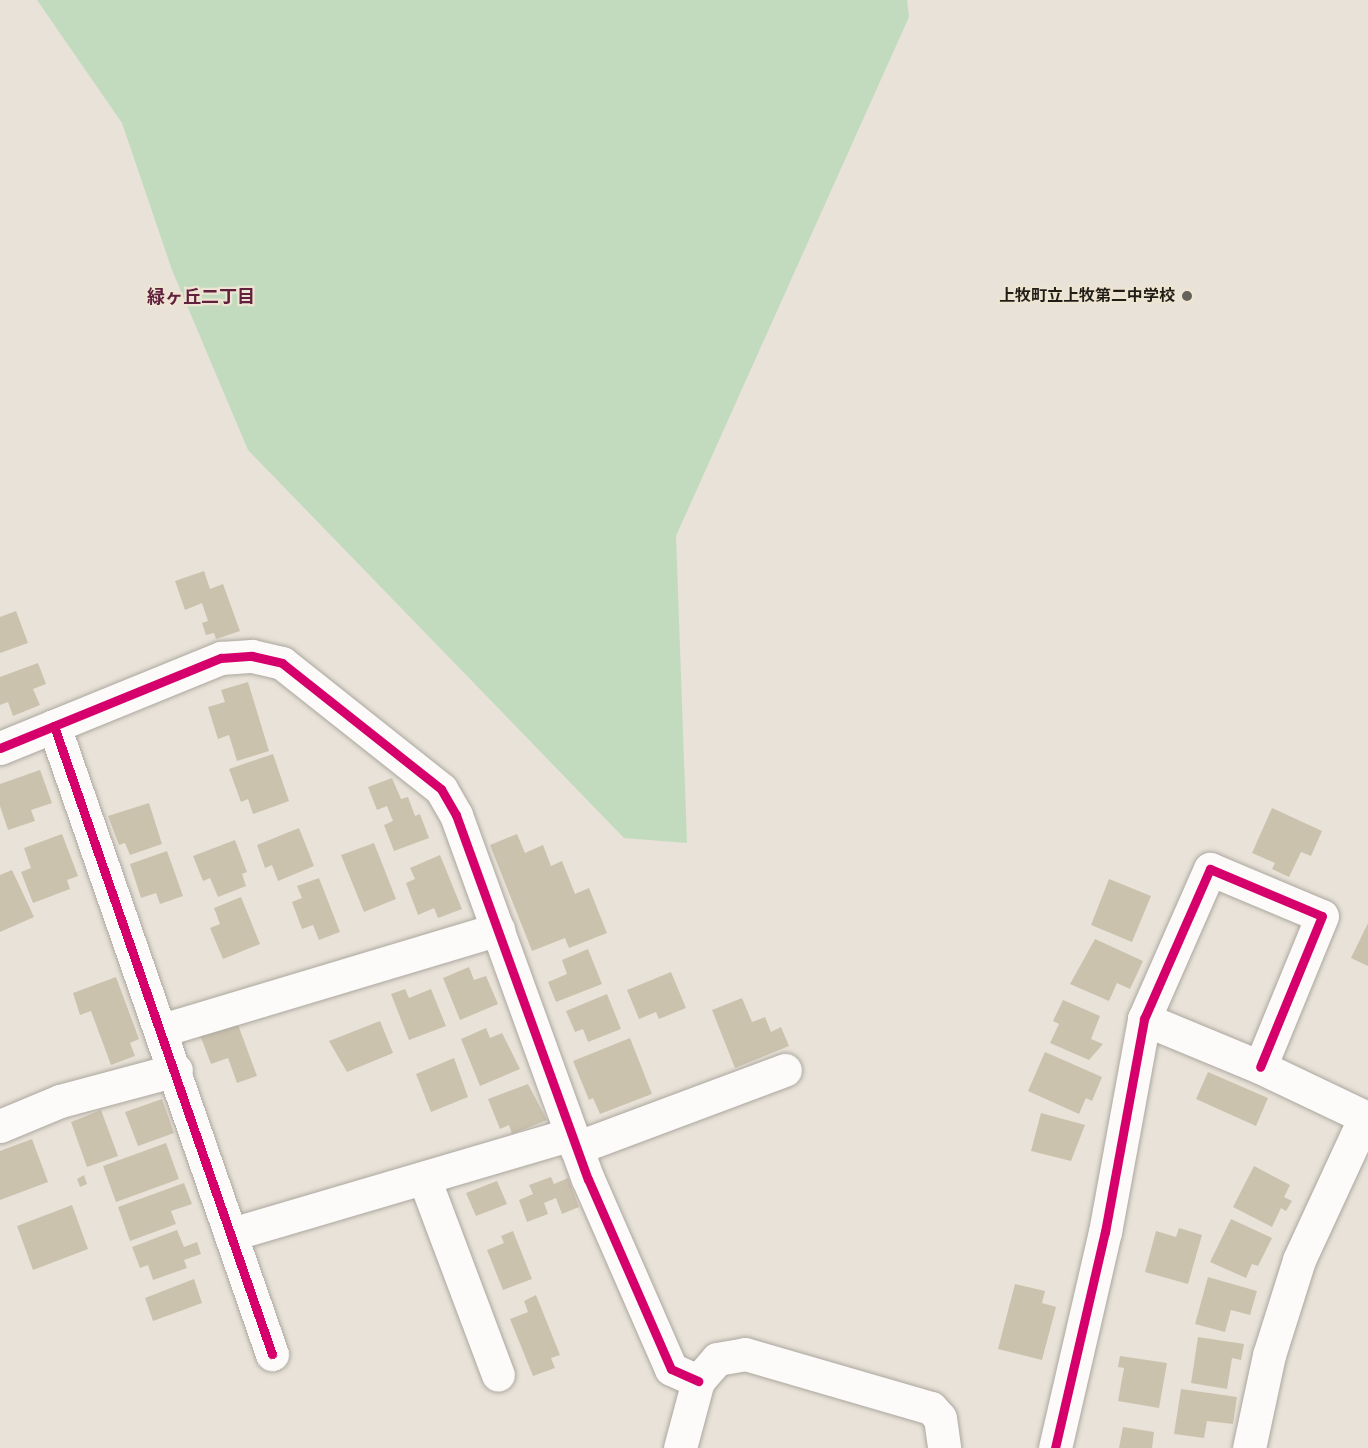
<!DOCTYPE html>
<meta charset="utf-8">
<style>
body{margin:0}
#map{position:relative;width:1368px;height:1448px;overflow:hidden;background:#e8e2d8;font-family:Montserrat,"Noto Sans JP",sans-serif}
div>[style]{position:absolute}
[style*='--x']{left:calc(var(--x)*1px);top:calc(var(--y)*1px);width:calc(var(--w)*1px);rotate:calc(var(--a)*1deg)}
.green>*{inset:0;background:#c2dbbf}
.building>*{inset:0;background:#cbc2ae}
.roads{filter:drop-shadow(0 0 2px #aca79f) drop-shadow(0 0 2px #aca79f)}
.minor>*{height:33px;margin:-16.5px;padding:0 16.5px;transform-origin:16.5px;border-radius:16.5px;background:#fcfbf9}
.cycleway>*{height:9px;margin:-4.5px;padding:0 4.5px;transform-origin:4.5px;border-radius:4.5px;background:#d6006c}
.dots>*{width:16px;height:16px;translate:-50% -50%;box-sizing:border-box;border:3px solid #eee4d2;border-radius:50%}
span{translate:-50% -50%;white-space:nowrap;text-align:center;line-height:1.15;-webkit-text-stroke:4.5px #eee4d2;paint-order:stroke}
.poi-label{font-size:16px;color:#201d16;font-weight:700}
.right{translate:-100% -50%;text-align:right}
.neighbourhood-label{font-size:18px;color:#61203e;font-weight:700}
</style>
<div id="map">
<div class="green">
<div style="clip-path:polygon(37px 0,907px 0,909px 17px,676px 536px,687px 843px,624px 838px,248px 450px,172px 270px,122px 123px)"></div>
</div>
<div class="building">
<div style="clip-path:polygon(204px 571px,210px 589px,223px 584px,240px 631px,216px 639px,214px 633px,206px 635px,202px 623px,208px 621px,202px 603px,185px 610px,175px 581px)"></div>
<div style="clip-path:polygon(16px 611px,28px 643px,0 653px,0 617px)"></div>
<div style="clip-path:polygon(38px 663px,46px 684px,33px 689px,40px 705px,13px 716px,8px 702px,0 705px,0 677px)"></div>
<div style="clip-path:polygon(248px 682px,269px 751px,237px 761px,229px 735px,218px 739px,208px 707px,225px 702px,221px 690px)"></div>
<div style="clip-path:polygon(273px 754px,289px 801px,253px 814px,248px 799px,241px 802px,229px 769px)"></div>
<div style="clip-path:polygon(40px 770px,52px 803px,31px 810px,35px 821px,8px 830px,0 806px,0 784px)"></div>
<div style="clip-path:polygon(392px 778px,401px 799px,408px 797px,415px 816px,420px 814px,429px 838px,394px 851px,384px 825px,393px 821px,387px 806px,377px 810px,368px 787px)"></div>
<div style="clip-path:polygon(149px 803px,162px 844px,130px 855px,125px 843px,119px 845px,108px 816px)"></div>
<div style="clip-path:polygon(1272px 808px,1322px 831px,1311px 856px,1301px 852px,1289px 877px,1272px 869px,1275px 863px,1252px 853px)"></div>
<div style="clip-path:polygon(299px 828px,314px 866px,278px 881px,272px 865px,265px 868px,257px 845px)"></div>
<div style="clip-path:polygon(62px 834px,78px 876px,67px 880px,70px 889px,33px 903px,21px 872px,31px 868px,24px 848px)"></div>
<div style="clip-path:polygon(517px 834px,525px 853px,543px 845px,551px 866px,562px 861px,575px 894px,589px 888px,607px 933px,569px 948px,565px 938px,532px 951px,490px 845px)"></div>
<div style="clip-path:polygon(235px 840px,247px 872px,242px 874px,246px 886px,218px 897px,210px 878px,203px 881px,193px 856px)"></div>
<div style="clip-path:polygon(374px 843px,396px 899px,364px 912px,341px 855px)"></div>
<div style="clip-path:polygon(167px 851px,183px 896px,160px 904px,156px 893px,141px 898px,130px 864px)"></div>
<div style="clip-path:polygon(440px 855px,462px 909px,438px 918px,434px 908px,418px 915px,406px 883px,415px 879px,410px 868px)"></div>
<div style="clip-path:polygon(12px 870px,34px 917px,0 932px,0 875px)"></div>
<div style="clip-path:polygon(319px 878px,340px 932px,319px 940px,313px 925px,302px 929px,292px 902px,302px 898px,297px 886px)"></div>
<div style="clip-path:polygon(1109px 879px,1151px 896px,1132px 942px,1091px 925px)"></div>
<div style="clip-path:polygon(241px 897px,260px 944px,223px 959px,210px 928px,220px 924px,214px 908px)"></div>
<div style="clip-path:polygon(1368px 923px,1368px 966px,1351px 958px)"></div>
<div style="clip-path:polygon(1095px 939px,1143px 961px,1130px 989px,1117px 983px,1109px 1001px,1070px 984px)"></div>
<div style="clip-path:polygon(588px 949px,602px 984px,556px 1002px,548px 982px,567px 974px,562px 960px)"></div>
<div style="clip-path:polygon(469px 967px,474px 980px,486px 976px,498px 1004px,460px 1020px,443px 978px)"></div>
<div style="clip-path:polygon(671px 972px,686px 1008px,659px 1019px,656px 1012px,639px 1019px,627px 990px)"></div>
<div style="clip-path:polygon(116px 977px,139px 1039px,130px 1043px,135px 1056px,111px 1065px,91px 1011px,80px 1015px,73px 993px)"></div>
<div style="clip-path:polygon(405px 989px,409px 998px,431px 989px,446px 1026px,409px 1040px,391px 994px)"></div>
<div style="clip-path:polygon(607px 994px,621px 1029px,588px 1042px,583px 1029px,575px 1032px,566px 1011px)"></div>
<div style="clip-path:polygon(742px 998px,752px 1022px,765px 1017px,771px 1032px,781px 1027px,789px 1046px,735px 1068px,712px 1010px)"></div>
<div style="clip-path:polygon(1063px 1000px,1100px 1016px,1091px 1039px,1103px 1044px,1089px 1060px,1050px 1043px,1059px 1024px,1053px 1021px)"></div>
<div style="clip-path:polygon(380px 1021px,393px 1053px,347px 1072px,329px 1041px)"></div>
<div style="clip-path:polygon(237px 1022px,257px 1076px,237px 1083px,228px 1058px,211px 1064px,200px 1035px)"></div>
<div style="clip-path:polygon(486px 1028px,490px 1038px,502px 1033px,520px 1069px,480px 1086px,461px 1039px)"></div>
<div style="clip-path:polygon(630px 1038px,652px 1094px,600px 1114px,593px 1098px,589px 1100px,573px 1061px)"></div>
<div style="clip-path:polygon(1045px 1052px,1102px 1077px,1092px 1101px,1086px 1098px,1079px 1114px,1028px 1091px)"></div>
<div style="clip-path:polygon(454px 1058px,468px 1097px,431px 1112px,416px 1074px)"></div>
<div style="clip-path:polygon(1208px 1072px,1268px 1098px,1256px 1126px,1196px 1099px)"></div>
<div style="clip-path:polygon(528px 1084px,547px 1120px,512px 1134px,509px 1125px,500px 1129px,488px 1099px)"></div>
<div style="clip-path:polygon(162px 1099px,174px 1133px,138px 1146px,125px 1112px)"></div>
<div style="clip-path:polygon(101px 1110px,118px 1156px,87px 1167px,71px 1122px)"></div>
<div style="clip-path:polygon(1041px 1113px,1085px 1125px,1071px 1161px,1031px 1151px)"></div>
<div style="clip-path:polygon(32px 1139px,48px 1182px,0 1200px,0 1151px)"></div>
<div style="clip-path:polygon(166px 1143px,179px 1179px,116px 1202px,103px 1166px)"></div>
<div style="clip-path:polygon(1254px 1166px,1290px 1185px,1284px 1197px,1292px 1201px,1286px 1211px,1281px 1208px,1272px 1227px,1233px 1207px)"></div>
<div style="clip-path:polygon(84px 1175px,87px 1184px,80px 1187px,77px 1179px)"></div>
<div style="clip-path:polygon(551px 1177px,554px 1184px,568px 1178px,579px 1207px,562px 1214px,556px 1198px,544px 1203px,548px 1214px,527px 1222px,519px 1200px,533px 1194px,529px 1185px)"></div>
<div style="clip-path:polygon(497px 1181px,507px 1204px,476px 1216px,466px 1193px)"></div>
<div style="clip-path:polygon(184px 1183px,192px 1204px,171px 1211px,176px 1224px,130px 1241px,118px 1207px)"></div>
<div style="clip-path:polygon(72px 1205px,88px 1249px,33px 1270px,17px 1226px)"></div>
<div style="clip-path:polygon(1231px 1219px,1272px 1238px,1258px 1266px,1252px 1264px,1246px 1278px,1210px 1262px)"></div>
<div style="clip-path:polygon(1179px 1228px,1202px 1235px,1188px 1284px,1145px 1272px,1156px 1231px,1176px 1237px)"></div>
<div style="clip-path:polygon(177px 1230px,184px 1247px,197px 1242px,201px 1254px,184px 1260px,187px 1268px,153px 1280px,148px 1265px,140px 1268px,132px 1247px)"></div>
<div style="clip-path:polygon(513px 1231px,532px 1279px,503px 1290px,487px 1250px,504px 1243px,501px 1236px)"></div>
<div style="clip-path:polygon(1208px 1277px,1257px 1291px,1250px 1315px,1231px 1310px,1225px 1332px,1195px 1324px)"></div>
<div style="clip-path:polygon(194px 1279px,202px 1303px,153px 1321px,145px 1298px)"></div>
<div style="clip-path:polygon(1015px 1284px,1045px 1291px,1042px 1303px,1056px 1307px,1042px 1360px,998px 1349px)"></div>
<div style="clip-path:polygon(536px 1295px,560px 1355px,551px 1358px,555px 1368px,533px 1376px,510px 1319px,528px 1312px,524px 1301px)"></div>
<div style="clip-path:polygon(1198px 1337px,1244px 1344px,1241px 1360px,1232px 1358px,1227px 1389px,1191px 1383px)"></div>
<div style="clip-path:polygon(1120px 1356px,1167px 1363px,1159px 1408px,1118px 1401px,1124px 1368px,1118px 1367px)"></div>
<div style="clip-path:polygon(1181px 1389px,1237px 1397px,1233px 1424px,1207px 1421px,1204px 1438px,1174px 1434px)"></div>
<div style="clip-path:polygon(1123px 1427px,1154px 1432px,1152px 1448px,1119px 1448px)"></div>
</div>
<div class="roads">
<div class="minor">
<div style="--x:54;--y:726;--w:665;--a:70.86"></div>
<div style="--x:0;--y:748;--w:239;--a:-22.2"></div>
<div style="--x:221;--y:658;--w:31;--a:-4"></div>
<div style="--x:252;--y:656;--w:31;--a:13"></div>
<div style="--x:282;--y:663;--w:203;--a:38.4"></div>
<div style="--x:441;--y:789;--w:30;--a:60"></div>
<div style="--x:456;--y:815;--w:387;--a:70.1"></div>
<div style="--x:588;--y:1179;--w:207;--a:66.4"></div>
<div style="--x:671;--y:1369;--w:30;--a:24"></div>
<div style="--x:1144;--y:1019;--w:126;--a:22.5"></div>
<div style="--x:1260;--y:1067;--w:116;--a:25.5"></div>
<div style="--x:1365;--y:1117;--w:157;--a:114.8"></div>
<div style="--x:1299;--y:1260;--w:100;--a:107.5"></div>
<div style="--x:1269;--y:1355;--w:95;--a:102.1"></div>
<div style="--x:162;--y:1030;--w:351;--a:-16.7"></div>
<div style="--x:0;--y:1126;--w:65;--a:-22.6"></div>
<div style="--x:60;--y:1101;--w:120;--a:-15"></div>
<div style="--x:576;--y:1148;--w:223;--a:-20.5"></div>
<div style="--x:424;--y:1178;--w:210;--a:69.4"></div>
<div style="--x:232;--y:1234;--w:353;--a:-16.4"></div>
<div style="--x:680;--y:1448;--w:69;--a:-75"></div>
<div style="--x:698;--y:1381;--w:29;--a:-49"></div>
<div style="--x:717;--y:1359;--w:28;--a:-10"></div>
<div style="--x:745;--y:1354;--w:194;--a:16.2"></div>
<div style="--x:931;--y:1408;--w:13;--a:48"></div>
<div style="--x:940;--y:1418;--w:30;--a:82"></div>
<div style="--x:1055;--y:1448;--w:222;--a:-77"></div>
<div style="--x:1105;--y:1232;--w:217;--a:-79.6"></div>
<div style="--x:1144;--y:1019;--w:164;--a:-66.3"></div>
<div style="--x:1210;--y:869;--w:121;--a:22.8"></div>
<div style="--x:1322;--y:916;--w:163;--a:112.3"></div>
</div>
</div>
<div class="cycleway">
<div style="--x:54;--y:726;--w:665;--a:70.86"></div>
<div style="--x:0;--y:748;--w:239;--a:-22.2"></div>
<div style="--x:221;--y:658;--w:31;--a:-4"></div>
<div style="--x:252;--y:656;--w:31;--a:13"></div>
<div style="--x:282;--y:663;--w:203;--a:38.4"></div>
<div style="--x:441;--y:789;--w:30;--a:60"></div>
<div style="--x:456;--y:815;--w:387;--a:70.1"></div>
<div style="--x:588;--y:1179;--w:207;--a:66.4"></div>
<div style="--x:671;--y:1369;--w:30;--a:24"></div>
<div style="--x:1055;--y:1448;--w:222;--a:-77"></div>
<div style="--x:1105;--y:1232;--w:217;--a:-79.6"></div>
<div style="--x:1144;--y:1019;--w:164;--a:-66.3"></div>
<div style="--x:1210;--y:869;--w:121;--a:22.8"></div>
<div style="--x:1322;--y:916;--w:163;--a:112.3"></div>
</div>
<div class="dots">
<div style="left:1187px;top:296px;background:#66625a"></div>
</div>
<div class="poi-label">
<span class="right" style="left:1175px;top:296px">上牧町立上牧第二中学校</span>
</div>
<div class="neighbourhood-label">
<span style="left:201px;top:297px">緑ヶ丘二丁目</span>
</div>
</div>
